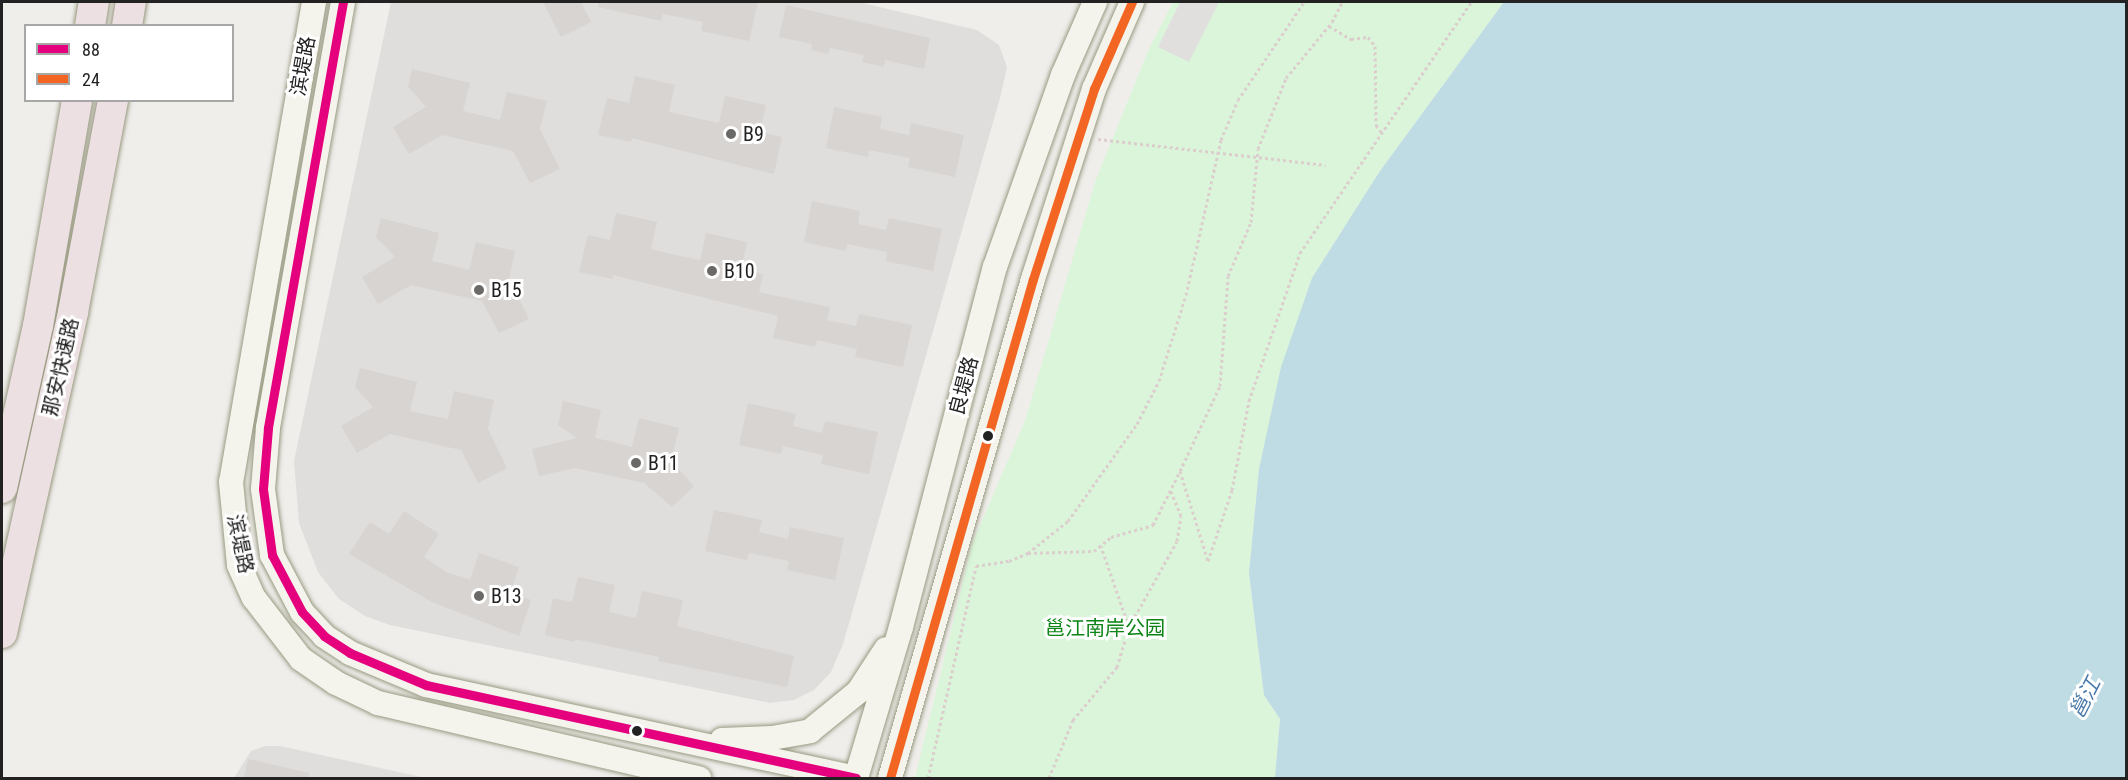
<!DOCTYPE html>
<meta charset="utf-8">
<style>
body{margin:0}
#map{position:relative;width:2128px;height:780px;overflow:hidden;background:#f0eeeb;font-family:"Roboto Condensed","Noto Sans SC",sans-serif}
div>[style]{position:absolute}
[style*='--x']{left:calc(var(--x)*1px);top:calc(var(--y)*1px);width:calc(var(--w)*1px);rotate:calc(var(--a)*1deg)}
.residential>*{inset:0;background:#dfdedc}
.park>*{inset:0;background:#daf5da}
.parking>*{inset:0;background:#e0dfde}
.water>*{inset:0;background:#bfdbe3}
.building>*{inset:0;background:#d7d4d2}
.path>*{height:3px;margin-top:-1.5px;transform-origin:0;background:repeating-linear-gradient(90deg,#dccecd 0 3px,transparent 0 6px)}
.roads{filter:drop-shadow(0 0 2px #999a82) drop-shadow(0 0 2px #999a82)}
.secondary>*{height:24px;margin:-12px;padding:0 12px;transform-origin:12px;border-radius:12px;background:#f4f4ed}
.highway>*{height:30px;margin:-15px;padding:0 15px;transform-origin:15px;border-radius:15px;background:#ece0e2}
.bus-1>*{height:9px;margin:-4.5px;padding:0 4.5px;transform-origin:4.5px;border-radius:4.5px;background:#e5007d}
.bus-2>*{height:9px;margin:-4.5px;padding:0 4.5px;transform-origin:4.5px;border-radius:4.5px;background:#f26522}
.dots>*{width:16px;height:16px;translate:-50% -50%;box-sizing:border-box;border:3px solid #fff;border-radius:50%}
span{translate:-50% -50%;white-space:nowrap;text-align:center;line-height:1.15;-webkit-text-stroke:6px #fff;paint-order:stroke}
.street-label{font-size:20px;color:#222}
.poi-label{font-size:20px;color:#222}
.left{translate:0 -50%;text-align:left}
.park-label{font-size:20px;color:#0c8416}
.water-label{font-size:21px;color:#4a7aab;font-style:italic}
.frame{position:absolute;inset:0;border:3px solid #222;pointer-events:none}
.legend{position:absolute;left:24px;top:24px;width:210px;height:78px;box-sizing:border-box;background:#fff;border:2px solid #a7a7a7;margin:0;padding:8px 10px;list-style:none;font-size:18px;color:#222}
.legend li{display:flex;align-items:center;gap:12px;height:30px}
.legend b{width:30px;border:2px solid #a7a7a7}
</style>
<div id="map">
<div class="residential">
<div style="clip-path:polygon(391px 2px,858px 2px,977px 30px,999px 45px,1007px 67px,1000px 98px,843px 644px,831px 672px,814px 690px,794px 700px,770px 703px,390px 625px,365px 616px,339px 599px,318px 572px,299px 523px,294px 461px)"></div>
<div style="clip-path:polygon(265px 746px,280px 746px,426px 778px,234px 778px,251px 751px)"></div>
</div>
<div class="park">
<div style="clip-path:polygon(1173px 2px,1504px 2px,1380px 171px,1312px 278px,1282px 367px,1259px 469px,1249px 573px,1264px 695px,1280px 719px,1275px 778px,915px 778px,972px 544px,1025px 421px,1095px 182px,1148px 51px)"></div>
</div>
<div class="parking">
<div style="clip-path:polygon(1180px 2px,1219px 2px,1189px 62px,1158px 47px)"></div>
</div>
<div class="water">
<div style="clip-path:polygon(1504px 2px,2126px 2px,2126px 778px,1275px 778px,1280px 719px,1264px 695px,1249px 573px,1259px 469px,1281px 367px,1312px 278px,1380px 171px)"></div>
</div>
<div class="building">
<div style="clip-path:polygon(543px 2px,581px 2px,591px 22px,561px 37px)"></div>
<div style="clip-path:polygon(599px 2px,758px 2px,749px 41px,701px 31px,703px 22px,663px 14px,661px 21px,598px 7px)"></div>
<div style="clip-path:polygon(786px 5px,930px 38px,924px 69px,885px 60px,884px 67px,862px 62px,864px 55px,830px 48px,828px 54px,811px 50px,812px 44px,779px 37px)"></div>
<div style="clip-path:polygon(412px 69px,470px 83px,463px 111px,500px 120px,507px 92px,547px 101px,540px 129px,560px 169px,530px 183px,513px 151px,442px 135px,409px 154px,393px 127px,426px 107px,408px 87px)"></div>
<div style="clip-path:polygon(635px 76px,675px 85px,669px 112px,719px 123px,725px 96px,766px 105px,760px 132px,782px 137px,774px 174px,632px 138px,631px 142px,598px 135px,607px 98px,629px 103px)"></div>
<div style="clip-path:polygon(834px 107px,882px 117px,880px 129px,909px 135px,911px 123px,964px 135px,955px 177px,908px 167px,910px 158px,869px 150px,868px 157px,826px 148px)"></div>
<div style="clip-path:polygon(812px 201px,860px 211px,858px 224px,886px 230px,889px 218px,942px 229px,933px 271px,886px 261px,887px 252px,847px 244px,846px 251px,804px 242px)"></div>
<div style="clip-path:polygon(616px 213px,657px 222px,651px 249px,675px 255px,700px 260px,706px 233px,747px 242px,741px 269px,763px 274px,759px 292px,830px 307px,827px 320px,856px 326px,859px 314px,912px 325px,903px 367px,855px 357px,857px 349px,817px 340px,815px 347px,773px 338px,778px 316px,613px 275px,613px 279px,579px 272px,588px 235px,610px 240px)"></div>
<div style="clip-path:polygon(381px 218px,439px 233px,432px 261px,450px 265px,469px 270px,476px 242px,515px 251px,509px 279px,529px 319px,499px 333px,482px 301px,411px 285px,378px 304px,362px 277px,395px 257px,376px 237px)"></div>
<div style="clip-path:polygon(360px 368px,417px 382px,410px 411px,448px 419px,454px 391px,494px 400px,488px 429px,507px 468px,478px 483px,461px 450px,390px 434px,357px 453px,341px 426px,373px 407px,355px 387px)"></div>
<div style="clip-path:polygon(563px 401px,601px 410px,595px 438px,613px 442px,632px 447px,639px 418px,679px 428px,671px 461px,694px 486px,672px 507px,644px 483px,575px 468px,539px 476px,532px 449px,577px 438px,558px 425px)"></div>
<div style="clip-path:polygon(748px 403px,796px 414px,793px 426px,822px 433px,825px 421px,878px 432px,869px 474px,821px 464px,823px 455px,783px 446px,781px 454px,739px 445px)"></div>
<div style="clip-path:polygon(714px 510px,762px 520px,759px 532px,788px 539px,790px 527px,844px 538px,835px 580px,787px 570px,789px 561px,749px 553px,747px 560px,705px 551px)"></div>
<div style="clip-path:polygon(404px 511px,439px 534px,424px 557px,446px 572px,470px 580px,479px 553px,519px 567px,510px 593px,531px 600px,519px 636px,432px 602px,349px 554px,370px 522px,389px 534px)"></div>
<div style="clip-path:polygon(578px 577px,615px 585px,609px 612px,636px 618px,642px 591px,683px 600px,677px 626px,794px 656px,787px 687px,658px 661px,659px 657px,575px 639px,574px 642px,545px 635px,553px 598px,572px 602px)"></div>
<div style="clip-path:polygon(248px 759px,309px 773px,308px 778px,244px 778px)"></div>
</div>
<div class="path">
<div style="--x:1329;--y:26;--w:26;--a:31"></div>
<div style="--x:1351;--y:39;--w:17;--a:-7"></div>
<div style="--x:1368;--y:37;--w:11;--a:52"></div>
<div style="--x:1375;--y:46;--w:79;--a:89.3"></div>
<div style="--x:1376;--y:125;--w:10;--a:53"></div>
<div style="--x:1098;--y:139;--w:229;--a:6.5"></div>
<div style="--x:1180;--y:471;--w:94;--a:-64.8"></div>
<div style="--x:1220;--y:386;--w:110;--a:-85.8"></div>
<div style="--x:1228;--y:276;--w:59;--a:-66.9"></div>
<div style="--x:1251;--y:222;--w:73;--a:-84.5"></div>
<div style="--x:1258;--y:149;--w:76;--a:-68.5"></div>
<div style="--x:1286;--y:78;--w:72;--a:-50.6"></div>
<div style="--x:1332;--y:22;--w:22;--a:-63"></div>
<div style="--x:1028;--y:553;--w:66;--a:-1.7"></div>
<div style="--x:1094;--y:551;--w:22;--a:-39"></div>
<div style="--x:1111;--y:537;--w:44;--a:-15.9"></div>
<div style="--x:1153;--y:525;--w:60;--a:-63.4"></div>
<div style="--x:1180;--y:471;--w:94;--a:72.7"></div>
<div style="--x:1208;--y:561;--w:75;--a:-71.3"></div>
<div style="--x:1232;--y:490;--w:91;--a:-79.2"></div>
<div style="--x:1249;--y:401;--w:157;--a:-71"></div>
<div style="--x:1300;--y:253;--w:304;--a:-55.7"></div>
<div style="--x:1129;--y:627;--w:98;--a:-60.8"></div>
<div style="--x:1177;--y:541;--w:25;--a:-81"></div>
<div style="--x:1181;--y:516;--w:27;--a:-112"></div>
<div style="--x:928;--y:778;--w:217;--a:-77.2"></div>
<div style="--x:976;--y:566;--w:33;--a:-9"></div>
<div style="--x:1009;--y:561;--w:21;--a:-23"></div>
<div style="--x:1028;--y:553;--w:51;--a:-38.7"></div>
<div style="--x:1068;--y:521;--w:119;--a:-54.6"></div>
<div style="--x:1137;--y:424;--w:48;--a:-62.9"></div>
<div style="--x:1159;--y:381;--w:90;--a:-72.6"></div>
<div style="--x:1186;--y:295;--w:159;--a:-77.3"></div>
<div style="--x:1221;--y:140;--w:43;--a:-67"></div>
<div style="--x:1238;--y:100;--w:118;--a:-56"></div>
<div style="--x:1049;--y:778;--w:63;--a:-67.5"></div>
<div style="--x:1073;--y:720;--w:69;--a:-50.3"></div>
<div style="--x:1117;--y:667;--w:42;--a:-73.3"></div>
<div style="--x:1129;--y:627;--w:86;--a:-109.1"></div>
</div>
<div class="roads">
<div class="secondary">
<div style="--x:314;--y:2;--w:487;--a:99.8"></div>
<div style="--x:231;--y:482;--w:83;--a:84.5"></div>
<div style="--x:239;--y:565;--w:36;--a:66"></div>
<div style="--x:254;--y:598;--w:77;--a:52.4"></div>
<div style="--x:301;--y:659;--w:42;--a:34.4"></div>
<div style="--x:336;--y:683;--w:47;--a:25.5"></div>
<div style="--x:378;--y:703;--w:330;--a:13.2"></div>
<div style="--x:343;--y:2;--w:433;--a:100"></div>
<div style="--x:268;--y:428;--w:61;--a:94.7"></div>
<div style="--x:263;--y:489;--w:67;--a:82.2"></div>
<div style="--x:272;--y:555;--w:64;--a:62.2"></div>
<div style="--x:302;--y:612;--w:33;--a:47"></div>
<div style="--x:324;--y:636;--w:31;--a:33"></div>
<div style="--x:350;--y:653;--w:82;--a:22.8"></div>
<div style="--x:426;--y:685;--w:440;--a:12.2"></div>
<div style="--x:722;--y:740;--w:50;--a:-2.3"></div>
<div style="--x:772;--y:738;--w:39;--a:-10"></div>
<div style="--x:810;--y:731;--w:62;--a:-39.1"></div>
<div style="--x:858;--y:692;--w:51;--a:-56.9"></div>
<div style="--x:856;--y:778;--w:158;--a:-73.4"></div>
<div style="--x:901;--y:627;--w:372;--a:-75.4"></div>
<div style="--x:995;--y:267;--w:204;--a:-70.5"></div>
<div style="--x:1063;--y:75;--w:80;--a:-66.3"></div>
<div style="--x:890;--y:778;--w:519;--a:-74.01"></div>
<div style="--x:1033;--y:279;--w:200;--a:-72.2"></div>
<div style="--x:1094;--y:89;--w:95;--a:-66.4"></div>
</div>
<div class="highway">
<div style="--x:90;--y:26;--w:24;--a:-81"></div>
<div style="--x:127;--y:26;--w:24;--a:-81"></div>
<div style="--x:2;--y:488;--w:166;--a:-77.5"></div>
<div style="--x:38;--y:326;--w:229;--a:-80.2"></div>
<div style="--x:2;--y:633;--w:329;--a:-77.5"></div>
<div style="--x:73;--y:312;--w:216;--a:-79.3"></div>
</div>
</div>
<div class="bus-1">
<div style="--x:343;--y:2;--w:433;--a:100"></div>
<div style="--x:268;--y:428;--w:61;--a:94.7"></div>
<div style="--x:263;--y:489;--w:67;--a:82.2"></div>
<div style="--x:272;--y:555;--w:64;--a:62.2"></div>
<div style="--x:302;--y:612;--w:33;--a:47"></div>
<div style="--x:324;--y:636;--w:31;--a:33"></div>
<div style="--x:350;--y:653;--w:82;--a:22.8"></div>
<div style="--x:426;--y:685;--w:440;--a:12.2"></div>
</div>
<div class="bus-2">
<div style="--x:890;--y:778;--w:519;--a:-74.01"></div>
<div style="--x:1033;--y:279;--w:200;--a:-72.2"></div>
<div style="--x:1094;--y:89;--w:95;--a:-66.4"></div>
</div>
<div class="dots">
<div style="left:731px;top:134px;background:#6a6968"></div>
<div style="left:712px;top:271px;background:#6a6968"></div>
<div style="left:479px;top:290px;background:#6a6968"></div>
<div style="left:988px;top:436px;background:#222"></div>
<div style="left:636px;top:463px;background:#6a6968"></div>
<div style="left:479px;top:596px;background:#6a6968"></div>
<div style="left:637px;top:731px;background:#222"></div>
</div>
<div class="street-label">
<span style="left:303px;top:66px;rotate:-80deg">滨堤路</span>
<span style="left:61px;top:367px;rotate:-77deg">那安快速路</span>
<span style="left:964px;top:386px;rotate:-75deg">良堤路</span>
<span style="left:240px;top:544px;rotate:78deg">滨堤路</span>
</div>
<div class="poi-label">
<span class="left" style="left:743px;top:134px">B9</span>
<span class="left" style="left:724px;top:271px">B10</span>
<span class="left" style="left:491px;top:290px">B15</span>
<span class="left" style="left:648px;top:463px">B11</span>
<span class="left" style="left:491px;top:596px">B13</span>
</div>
<div class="park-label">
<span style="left:1105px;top:628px">邕江南岸公园</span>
</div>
<div class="water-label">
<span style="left:2085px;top:698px;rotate:-63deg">邕江</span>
</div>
<div class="frame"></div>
<ul class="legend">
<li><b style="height:8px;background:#e5007d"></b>88</li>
<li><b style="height:8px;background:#f26522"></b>24</li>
</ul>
</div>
